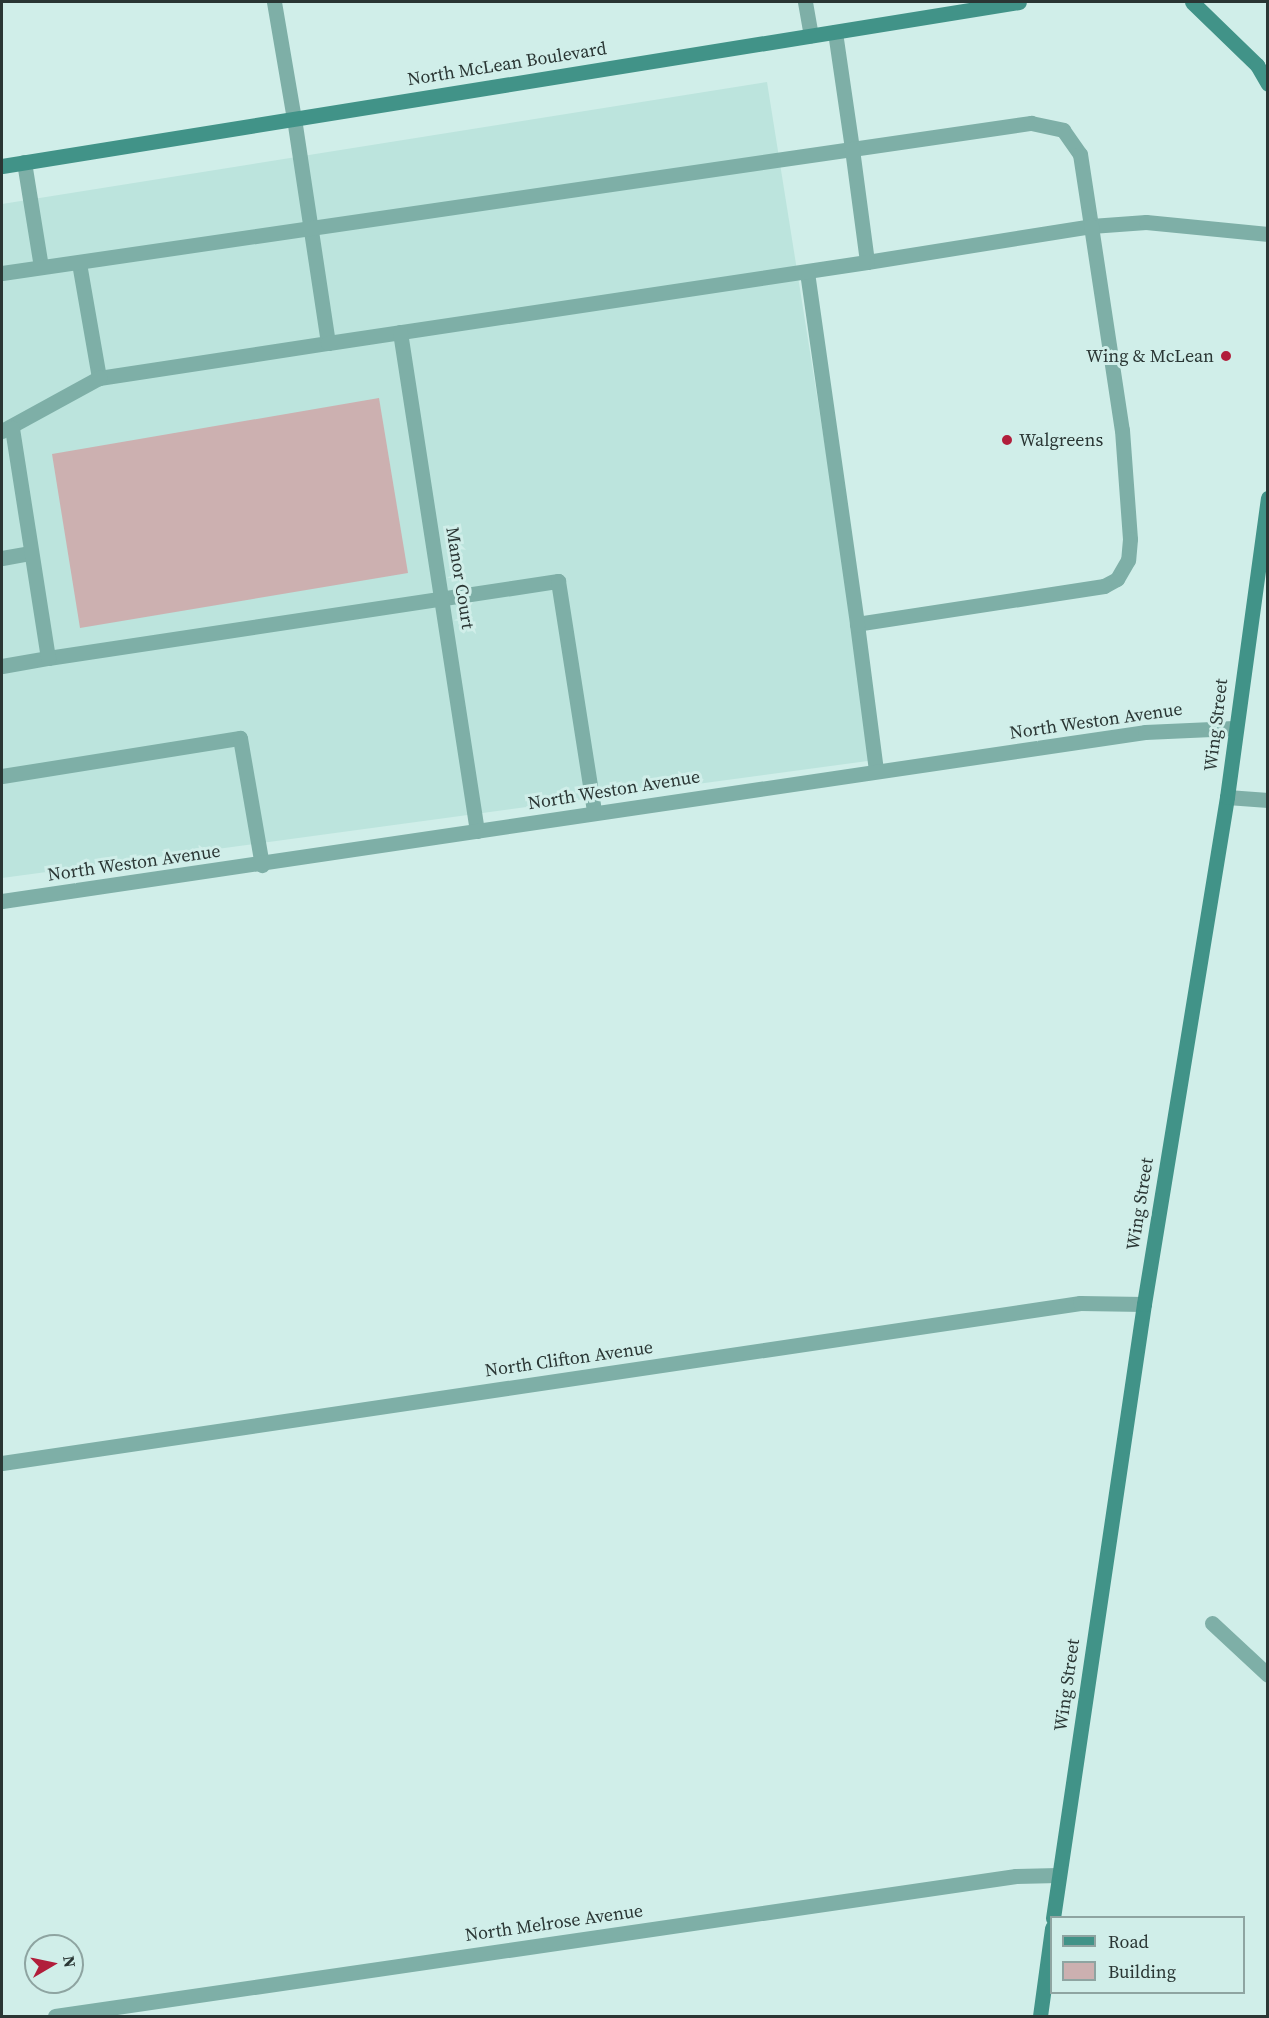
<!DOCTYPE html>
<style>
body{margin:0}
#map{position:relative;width:1269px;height:2018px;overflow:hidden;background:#d0eee9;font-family:"Source Serif 4",serif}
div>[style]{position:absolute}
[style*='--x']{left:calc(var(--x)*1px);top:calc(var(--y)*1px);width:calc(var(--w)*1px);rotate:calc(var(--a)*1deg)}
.built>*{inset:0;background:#bce4dd}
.building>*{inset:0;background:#ccb0b0}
.lane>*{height:15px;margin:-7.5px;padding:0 7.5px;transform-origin:7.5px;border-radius:7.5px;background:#7eafa7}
.street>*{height:15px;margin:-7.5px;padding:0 7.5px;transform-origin:7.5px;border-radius:7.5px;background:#7eafa7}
.secondary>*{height:15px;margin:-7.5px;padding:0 7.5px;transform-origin:7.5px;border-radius:7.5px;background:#419388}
.dots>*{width:16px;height:16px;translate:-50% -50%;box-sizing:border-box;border:3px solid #d0eee9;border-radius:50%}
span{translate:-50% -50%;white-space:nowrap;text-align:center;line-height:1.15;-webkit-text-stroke:6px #d0eee9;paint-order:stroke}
.street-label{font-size:18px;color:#2a3634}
.poi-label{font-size:18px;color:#2a3634}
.right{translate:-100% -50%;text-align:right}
.left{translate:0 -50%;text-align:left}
.frame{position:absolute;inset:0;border:3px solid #2a3634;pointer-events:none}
.legend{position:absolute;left:1050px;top:1916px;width:195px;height:78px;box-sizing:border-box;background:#d0eee9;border:2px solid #8ea4a1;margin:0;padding:8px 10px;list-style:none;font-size:18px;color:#2a3634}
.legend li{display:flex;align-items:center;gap:12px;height:30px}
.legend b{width:30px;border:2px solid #8ea4a1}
.north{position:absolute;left:24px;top:1934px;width:60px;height:60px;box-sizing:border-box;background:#d0eee9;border:2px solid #8ea4a1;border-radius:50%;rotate:81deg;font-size:16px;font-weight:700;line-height:24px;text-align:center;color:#2a3634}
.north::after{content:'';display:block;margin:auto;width:21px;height:27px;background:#b11e3b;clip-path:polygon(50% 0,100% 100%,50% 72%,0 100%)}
</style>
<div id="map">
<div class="built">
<div style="clip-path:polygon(767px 82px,875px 760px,2px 878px,2px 204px)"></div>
</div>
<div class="building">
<div style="clip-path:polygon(379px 398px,408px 573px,80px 628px,52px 454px)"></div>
</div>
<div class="lane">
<div style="--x:835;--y:32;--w:118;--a:81.7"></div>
<div style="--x:852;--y:149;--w:181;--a:-8.3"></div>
<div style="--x:1031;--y:123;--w:33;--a:12"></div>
<div style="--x:1063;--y:130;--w:29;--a:55"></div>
<div style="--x:1080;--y:154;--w:73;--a:81.3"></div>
<div style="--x:1091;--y:226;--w:55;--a:-4.2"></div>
<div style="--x:1146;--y:222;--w:123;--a:5.6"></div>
<div style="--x:24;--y:162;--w:106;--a:80.8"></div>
<div style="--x:867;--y:262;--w:227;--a:-9.1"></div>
<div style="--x:1091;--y:226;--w:206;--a:81.4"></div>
<div style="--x:1122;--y:430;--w:109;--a:85.8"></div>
<div style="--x:1130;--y:539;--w:21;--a:95"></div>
<div style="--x:1128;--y:560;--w:22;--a:120"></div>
<div style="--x:1117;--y:579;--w:15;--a:152"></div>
<div style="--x:1104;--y:586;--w:250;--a:171.3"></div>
<div style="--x:857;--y:624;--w:148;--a:82.6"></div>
<div style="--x:79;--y:263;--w:117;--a:80.1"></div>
<div style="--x:99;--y:378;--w:232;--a:-8.7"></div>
<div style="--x:328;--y:343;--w:227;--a:-98.6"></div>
<div style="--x:807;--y:272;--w:356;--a:81.9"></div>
<div style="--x:2;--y:273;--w:859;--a:-8.3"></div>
<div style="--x:852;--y:149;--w:114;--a:82.4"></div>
<div style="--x:867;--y:262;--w:545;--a:171.45"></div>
<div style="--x:2;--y:431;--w:111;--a:-28.7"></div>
<div style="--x:2;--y:558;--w:29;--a:-10"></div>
<div style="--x:48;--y:658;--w:516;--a:-8.59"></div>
<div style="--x:558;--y:581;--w:234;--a:81.1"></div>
<div style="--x:2;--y:666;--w:47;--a:-9.9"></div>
<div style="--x:48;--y:658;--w:233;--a:-98.9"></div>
<div style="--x:2;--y:776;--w:241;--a:-9.1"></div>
<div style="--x:240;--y:738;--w:129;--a:80.2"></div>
<div style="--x:1227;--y:797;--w:41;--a:4.2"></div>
</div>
<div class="street">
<div style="--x:274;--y:2;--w:119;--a:80.3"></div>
<div style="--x:805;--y:2;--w:34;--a:80"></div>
<div style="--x:400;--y:332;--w:505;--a:81.23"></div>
<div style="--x:2;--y:901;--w:1155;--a:-8.41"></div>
<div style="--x:1145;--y:732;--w:89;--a:-2.6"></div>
<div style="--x:2;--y:1463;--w:1090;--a:-8.44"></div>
<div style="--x:1080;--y:1303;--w:64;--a:0.9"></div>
<div style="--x:1212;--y:1623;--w:76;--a:42.9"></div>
<div style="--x:55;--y:2016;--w:971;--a:-8.29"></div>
<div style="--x:1016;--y:1876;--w:42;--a:-1.4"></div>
</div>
<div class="secondary">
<div style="--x:1192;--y:2;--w:91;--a:44.1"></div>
<div style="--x:1257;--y:65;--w:22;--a:60"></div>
<div style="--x:2;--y:166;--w:1030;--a:-9.16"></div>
<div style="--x:1053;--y:1918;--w:621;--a:-81.57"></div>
<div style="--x:1144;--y:1304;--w:514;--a:-80.7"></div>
<div style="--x:1227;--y:797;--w:302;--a:-82.2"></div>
<div style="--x:1040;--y:2016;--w:89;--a:-82.2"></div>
</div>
<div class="dots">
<div style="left:1226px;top:356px;background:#b11e3b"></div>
<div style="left:1007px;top:440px;background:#b11e3b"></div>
</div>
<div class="street-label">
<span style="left:507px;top:64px;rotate:-9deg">North McLean Boulevard</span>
<span style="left:460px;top:578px;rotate:81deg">Manor Court</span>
<span style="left:1096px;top:721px;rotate:-8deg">North Weston Avenue</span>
<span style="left:1216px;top:725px;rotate:-83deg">Wing Street</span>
<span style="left:614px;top:790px;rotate:-9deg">North Weston Avenue</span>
<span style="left:134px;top:863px;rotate:-8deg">North Weston Avenue</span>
<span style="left:1140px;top:1204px;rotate:-81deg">Wing Street</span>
<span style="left:569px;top:1359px;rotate:-8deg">North Clifton Avenue</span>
<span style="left:1067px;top:1685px;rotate:-82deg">Wing Street</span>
<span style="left:554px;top:1923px;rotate:-8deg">North Melrose Avenue</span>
</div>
<div class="poi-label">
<span class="right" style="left:1214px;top:356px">Wing &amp; McLean</span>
<span class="left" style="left:1019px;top:440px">Walgreens</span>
</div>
<div class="frame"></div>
<ul class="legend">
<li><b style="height:8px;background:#419388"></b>Road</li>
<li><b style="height:16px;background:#ccb0b0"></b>Building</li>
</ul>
<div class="north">N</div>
</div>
